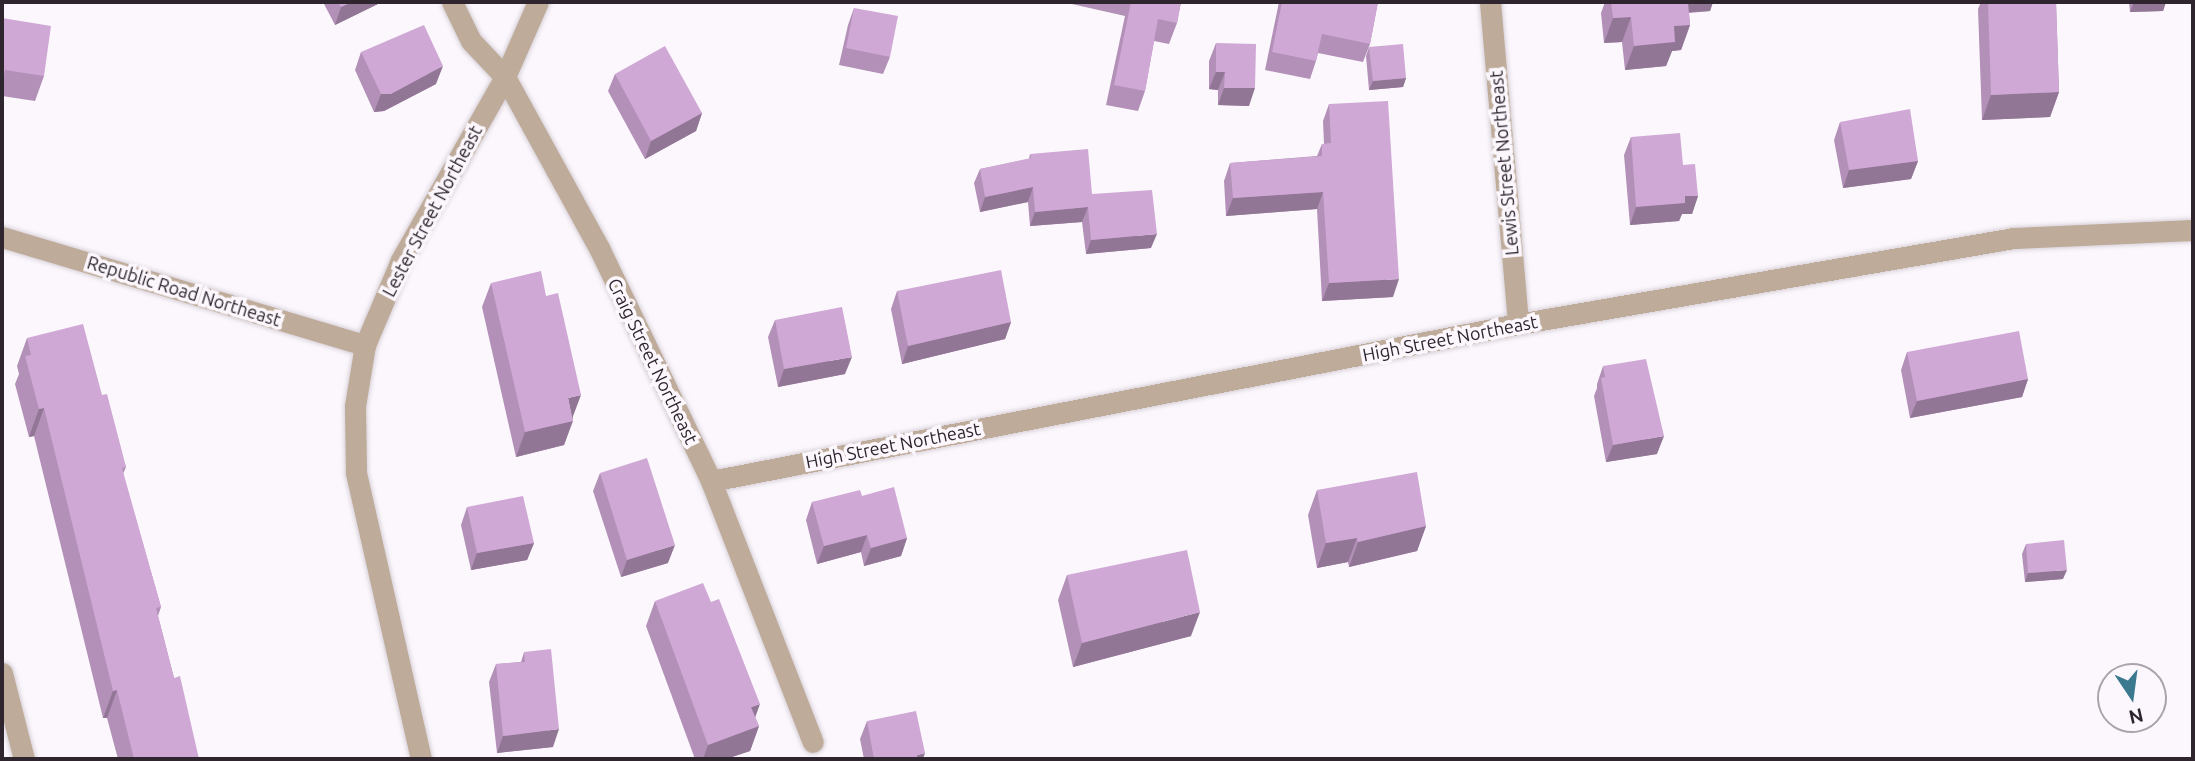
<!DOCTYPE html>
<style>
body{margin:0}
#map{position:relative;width:2195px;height:761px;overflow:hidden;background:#fcf7fd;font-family:Ubuntu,sans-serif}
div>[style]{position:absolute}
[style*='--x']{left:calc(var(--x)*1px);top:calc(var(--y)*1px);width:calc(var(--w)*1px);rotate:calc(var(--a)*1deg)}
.roads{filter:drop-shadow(0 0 2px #d7d1d8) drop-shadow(0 0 2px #d7d1d8)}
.minor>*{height:21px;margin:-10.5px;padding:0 10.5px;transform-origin:10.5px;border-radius:10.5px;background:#beab99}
.wall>*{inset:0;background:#b290b7}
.shaded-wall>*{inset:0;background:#917695}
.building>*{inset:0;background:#cfa8d5}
span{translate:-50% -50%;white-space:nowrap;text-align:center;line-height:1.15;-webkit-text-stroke:7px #fcf7fd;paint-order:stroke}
.street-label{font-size:18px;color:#2e252f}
.frame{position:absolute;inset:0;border:4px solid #2e252f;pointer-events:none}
.north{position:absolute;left:2097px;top:663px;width:70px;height:70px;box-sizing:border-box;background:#fcf7fd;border:2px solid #aaa3ab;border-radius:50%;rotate:167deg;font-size:19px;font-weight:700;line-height:28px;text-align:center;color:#2e252f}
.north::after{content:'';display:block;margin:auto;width:24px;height:32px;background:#3b798f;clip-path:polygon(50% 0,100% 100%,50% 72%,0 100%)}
</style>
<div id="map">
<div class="roads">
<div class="minor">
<div style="--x:452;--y:2;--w:43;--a:64"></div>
<div style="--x:471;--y:41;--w:50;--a:46.6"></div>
<div style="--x:505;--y:77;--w:195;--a:61.2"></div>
<div style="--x:599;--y:248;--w:259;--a:64.3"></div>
<div style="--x:711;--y:481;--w:280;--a:68.7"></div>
<div style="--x:1490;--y:2;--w:323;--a:85"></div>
<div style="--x:2;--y:237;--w:379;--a:16.6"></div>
<div style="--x:711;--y:481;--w:822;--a:-11.01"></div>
<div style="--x:1518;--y:324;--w:503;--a:-9.84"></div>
<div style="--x:2014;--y:238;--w:179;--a:-2.6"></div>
<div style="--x:2;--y:673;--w:89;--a:75.7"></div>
<div style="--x:421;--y:759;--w:294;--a:-102.8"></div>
<div style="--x:356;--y:472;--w:66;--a:-90.9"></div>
<div style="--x:355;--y:406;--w:62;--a:-80.7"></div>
<div style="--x:365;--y:345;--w:92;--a:-67"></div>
<div style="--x:401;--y:260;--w:210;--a:-60.4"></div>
<div style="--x:505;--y:77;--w:82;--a:-66.3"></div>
</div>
</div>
<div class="wall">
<div style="clip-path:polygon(323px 2px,382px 2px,335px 25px)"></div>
<div style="clip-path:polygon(1063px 2px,1181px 2px,1177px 23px,1169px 44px,1154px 41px,1145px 91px,1138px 111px,1106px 105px,1125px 16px)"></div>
<div style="clip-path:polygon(1279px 2px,1378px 2px,1370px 44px,1363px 62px,1318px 53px,1316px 61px,1310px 79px,1265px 70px)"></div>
<div style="clip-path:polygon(1605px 2px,1713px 2px,1710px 11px,1689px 13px,1690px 25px,1681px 50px,1672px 51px,1666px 66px,1625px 70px,1622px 42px,1604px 43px,1601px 13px)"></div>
<div style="clip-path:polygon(1981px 2px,2056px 2px,2059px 92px,2050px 117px,1982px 120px,1978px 9px)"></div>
<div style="clip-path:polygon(2129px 2px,2166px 2px,2163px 11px,2130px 12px)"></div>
<div style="clip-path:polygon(854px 8px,890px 57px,883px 74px,839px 65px,848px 25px)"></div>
<div style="clip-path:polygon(2px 18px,44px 76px,35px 101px,2px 96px)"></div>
<div style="clip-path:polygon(1216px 43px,1249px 106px,1218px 105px,1218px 90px,1209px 89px,1209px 61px)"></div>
<div style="clip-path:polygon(1369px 47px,1406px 78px,1403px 87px,1369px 90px,1366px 56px)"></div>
<div style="clip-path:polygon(361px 52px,436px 84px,384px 111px,374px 112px,355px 70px)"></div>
<div style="clip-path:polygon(615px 74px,702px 113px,696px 131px,645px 159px,608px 91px)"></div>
<div style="clip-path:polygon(1329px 104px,1393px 297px,1322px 301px,1317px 209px,1226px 216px,1224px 181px,1230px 163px,1317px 156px,1322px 144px,1324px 144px,1323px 121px)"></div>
<div style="clip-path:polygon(1840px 122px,1918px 161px,1911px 179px,1843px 188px,1834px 140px)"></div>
<div style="clip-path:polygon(1631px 137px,1683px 165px,1698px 196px,1692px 214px,1682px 214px,1679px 221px,1630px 225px,1624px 155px)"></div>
<div style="clip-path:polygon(1030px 154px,1092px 194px,1151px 248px,1086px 254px,1082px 222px,1030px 226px,1028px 202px,980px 212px,974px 183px,980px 169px,1029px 159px)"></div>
<div style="clip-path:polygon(491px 283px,573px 418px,564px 445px,516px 457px,482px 307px)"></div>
<div style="clip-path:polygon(897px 291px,1011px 322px,1005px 339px,902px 364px,891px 309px)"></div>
<div style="clip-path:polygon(775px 320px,845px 374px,778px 387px,768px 337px)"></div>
<div style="clip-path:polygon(27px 338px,102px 395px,126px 467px,123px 474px,161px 607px,158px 616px,174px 678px,199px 759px,118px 759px,107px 718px,103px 718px,34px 436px,29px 437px,15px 384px,19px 374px,17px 366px)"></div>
<div style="clip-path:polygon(1907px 352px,2028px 379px,2022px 397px,1910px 418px,1901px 370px)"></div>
<div style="clip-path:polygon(1603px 366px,1657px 454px,1606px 462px,1594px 396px,1597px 388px,1597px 384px)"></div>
<div style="clip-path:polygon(600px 473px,668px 563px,621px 577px,593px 491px)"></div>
<div style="clip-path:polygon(1317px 490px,1426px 526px,1417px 551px,1349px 567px,1348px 562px,1317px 568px,1308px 515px)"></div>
<div style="clip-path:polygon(862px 496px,907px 538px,901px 556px,864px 566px,861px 552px,817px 564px,806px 520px,812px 502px)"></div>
<div style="clip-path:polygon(467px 507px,534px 543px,527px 560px,471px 570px,461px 525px)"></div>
<div style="clip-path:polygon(2026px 544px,2063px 579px,2025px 582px,2022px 554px)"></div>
<div style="clip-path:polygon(1067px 575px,1191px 636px,1073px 667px,1058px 600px)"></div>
<div style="clip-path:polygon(655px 601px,755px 717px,759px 726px,750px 751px,726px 759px,695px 759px,646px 626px)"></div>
<div style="clip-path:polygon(524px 652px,553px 747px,497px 753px,489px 682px,496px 664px,521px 662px)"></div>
<div style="clip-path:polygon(867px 721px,923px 759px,864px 759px,860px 739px)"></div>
</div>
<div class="shaded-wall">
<div style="clip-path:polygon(352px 2px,382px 2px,335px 25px,341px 7px)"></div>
<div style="clip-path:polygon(1682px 2px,1713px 2px,1710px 11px,1678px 13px)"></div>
<div style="clip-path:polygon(2134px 2px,2166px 2px,2163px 11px,2130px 12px)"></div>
<div style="clip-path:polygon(1631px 17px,1622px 42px,1604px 43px,1613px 18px)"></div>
<div style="clip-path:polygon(1690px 25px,1681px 50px,1672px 51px,1666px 66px,1625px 70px,1634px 46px,1674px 26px)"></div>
<div style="clip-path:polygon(443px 66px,436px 84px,384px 111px,374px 112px,381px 94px)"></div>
<div style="clip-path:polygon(1216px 72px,1225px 72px,1218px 90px,1209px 89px)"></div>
<div style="clip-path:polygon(1406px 78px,1403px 87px,1369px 90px,1373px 81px)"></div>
<div style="clip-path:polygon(1224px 88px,1255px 88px,1249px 106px,1218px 105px)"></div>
<div style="clip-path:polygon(2059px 92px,2050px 117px,1982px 120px,1991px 95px)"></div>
<div style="clip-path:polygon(702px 113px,696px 131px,645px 159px,651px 141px)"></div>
<div style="clip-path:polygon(1918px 161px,1911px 179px,1843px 188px,1849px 170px)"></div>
<div style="clip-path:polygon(1033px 187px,1028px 202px,980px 212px,985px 197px)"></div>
<div style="clip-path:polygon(1323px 192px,1317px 209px,1226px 216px,1233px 198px)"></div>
<div style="clip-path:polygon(1685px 196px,1698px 196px,1692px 214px,1682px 214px,1679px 221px,1630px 225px,1636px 207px)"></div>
<div style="clip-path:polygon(1088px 207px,1082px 222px,1030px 226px,1035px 212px)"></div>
<div style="clip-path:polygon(1157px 234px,1151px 248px,1086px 254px,1091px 240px)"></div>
<div style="clip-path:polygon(1399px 279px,1393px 297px,1322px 301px,1329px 283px)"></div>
<div style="clip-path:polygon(1011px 322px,1005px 339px,902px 364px,908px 346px)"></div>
<div style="clip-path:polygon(852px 357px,845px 374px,778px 387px,784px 369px)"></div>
<div style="clip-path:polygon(2028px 379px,2022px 397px,1910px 418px,1917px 401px)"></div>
<div style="clip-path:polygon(581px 395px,572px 419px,568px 398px)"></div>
<div style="clip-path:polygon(44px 408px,34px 436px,29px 437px,39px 409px)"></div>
<div style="clip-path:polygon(573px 421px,564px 445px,516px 457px,525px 432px)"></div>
<div style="clip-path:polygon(1664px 436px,1657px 454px,1606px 462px,1613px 445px)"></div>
<div style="clip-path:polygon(1426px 526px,1417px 551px,1349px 567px,1358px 542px)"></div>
<div style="clip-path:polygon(867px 535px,861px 552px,817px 564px,824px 546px)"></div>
<div style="clip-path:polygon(907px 538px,901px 556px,864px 566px,871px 548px)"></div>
<div style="clip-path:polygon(1357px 538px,1348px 562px,1317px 568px,1326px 543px)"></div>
<div style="clip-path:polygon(534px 543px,527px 560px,471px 570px,477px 553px)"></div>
<div style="clip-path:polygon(675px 545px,668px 563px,621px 577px,627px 560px)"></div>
<div style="clip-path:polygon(2067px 570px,2063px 579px,2025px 582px,2028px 573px)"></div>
<div style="clip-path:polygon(1200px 612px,1191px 636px,1073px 667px,1082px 643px)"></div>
<div style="clip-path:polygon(117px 690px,107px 718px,103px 718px,113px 691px)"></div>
<div style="clip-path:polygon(760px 704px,751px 729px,751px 707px)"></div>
<div style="clip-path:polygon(759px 726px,750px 751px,726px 759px,703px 759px,708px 745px)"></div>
<div style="clip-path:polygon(559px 729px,553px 747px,497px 753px,503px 736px)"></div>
<div style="clip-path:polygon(925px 753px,923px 759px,916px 759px,917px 755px)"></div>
</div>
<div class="building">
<div style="clip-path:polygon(338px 2px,352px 2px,341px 7px)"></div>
<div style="clip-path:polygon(1131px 2px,1181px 2px,1177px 23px,1158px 19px,1145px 91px,1114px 85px)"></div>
<div style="clip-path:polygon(1282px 2px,1378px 2px,1370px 44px,1322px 34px,1316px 61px,1272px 52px)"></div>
<div style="clip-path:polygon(1611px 2px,1688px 2px,1690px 25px,1674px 26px,1675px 42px,1634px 46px,1631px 17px,1613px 18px)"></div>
<div style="clip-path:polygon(1988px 2px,2056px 2px,2059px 92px,1991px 95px)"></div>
<div style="clip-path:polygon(854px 8px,898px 16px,890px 57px,846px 48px)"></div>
<div style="clip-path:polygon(2px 18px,51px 26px,44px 76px,5px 70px,4px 76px,2px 75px)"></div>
<div style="clip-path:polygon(424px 25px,443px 66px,391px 94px,381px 94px,361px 52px)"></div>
<div style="clip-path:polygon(1216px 43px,1256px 44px,1255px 88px,1224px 88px,1225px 72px,1216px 72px)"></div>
<div style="clip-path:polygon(1403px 44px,1406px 78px,1373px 81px,1369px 47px)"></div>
<div style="clip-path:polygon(665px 46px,702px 113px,651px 141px,615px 74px)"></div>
<div style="clip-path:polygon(1388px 101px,1399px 279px,1329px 283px,1323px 192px,1233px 198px,1230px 163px,1322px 156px,1322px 144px,1331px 143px,1329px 104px)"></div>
<div style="clip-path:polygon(1910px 109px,1918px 161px,1849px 170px,1840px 122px)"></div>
<div style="clip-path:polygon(1680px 133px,1683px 165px,1695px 164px,1698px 196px,1685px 196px,1685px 203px,1636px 207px,1631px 137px)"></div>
<div style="clip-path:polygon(1088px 149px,1092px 194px,1152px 190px,1157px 234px,1091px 240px,1088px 207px,1035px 212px,1033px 187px,985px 197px,980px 169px,1031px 158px,1030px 154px)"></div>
<div style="clip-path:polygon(1001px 270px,1011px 322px,908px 346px,897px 291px)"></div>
<div style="clip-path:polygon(541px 271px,546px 296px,558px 293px,581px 395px,568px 398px,573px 421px,525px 432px,491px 283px)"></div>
<div style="clip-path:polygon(842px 307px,852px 357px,784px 369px,775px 320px)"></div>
<div style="clip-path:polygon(83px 324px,102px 395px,107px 394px,126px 467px,122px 468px,161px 607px,156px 608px,174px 678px,180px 676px,199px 759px,134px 759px,117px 690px,113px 691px,44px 408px,39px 409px,25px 356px,31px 355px,27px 338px)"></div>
<div style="clip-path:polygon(2019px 331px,2028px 379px,1917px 401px,1907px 352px)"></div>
<div style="clip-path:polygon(1646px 359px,1664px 436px,1613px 445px,1601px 378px,1605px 377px,1603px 366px)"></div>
<div style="clip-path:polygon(647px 458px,675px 545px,627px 560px,600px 473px)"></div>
<div style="clip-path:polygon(1417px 472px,1426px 526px,1358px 542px,1357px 538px,1326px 543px,1317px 490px)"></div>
<div style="clip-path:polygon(894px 487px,907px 538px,871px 548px,867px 535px,824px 546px,812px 502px,860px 490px,862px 496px)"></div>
<div style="clip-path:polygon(523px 496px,534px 543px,477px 553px,467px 507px)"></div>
<div style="clip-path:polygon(2064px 540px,2067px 570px,2028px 573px,2026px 544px)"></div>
<div style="clip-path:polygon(1187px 550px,1200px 612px,1082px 643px,1067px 575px)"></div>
<div style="clip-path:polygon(703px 583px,711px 602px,719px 599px,760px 704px,751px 707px,759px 726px,708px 745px,655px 601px)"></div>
<div style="clip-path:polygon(551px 649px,559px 729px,503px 736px,496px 664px,525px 662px,524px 652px)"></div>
<div style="clip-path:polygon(916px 711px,925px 753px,917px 755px,918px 759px,874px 759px,867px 721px)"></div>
</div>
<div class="street-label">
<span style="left:1504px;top:163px;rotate:-95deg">Lewis Street Northeast</span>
<span style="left:432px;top:211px;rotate:-62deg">Lester Street Northeast</span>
<span style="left:184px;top:291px;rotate:17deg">Republic Road Northeast</span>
<span style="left:1450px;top:338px;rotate:-11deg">High Street Northeast</span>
<span style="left:653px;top:361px;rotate:64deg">Craig Street Northeast</span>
<span style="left:893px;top:445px;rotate:-11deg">High Street Northeast</span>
</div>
<div class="frame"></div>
<div class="north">N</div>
</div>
